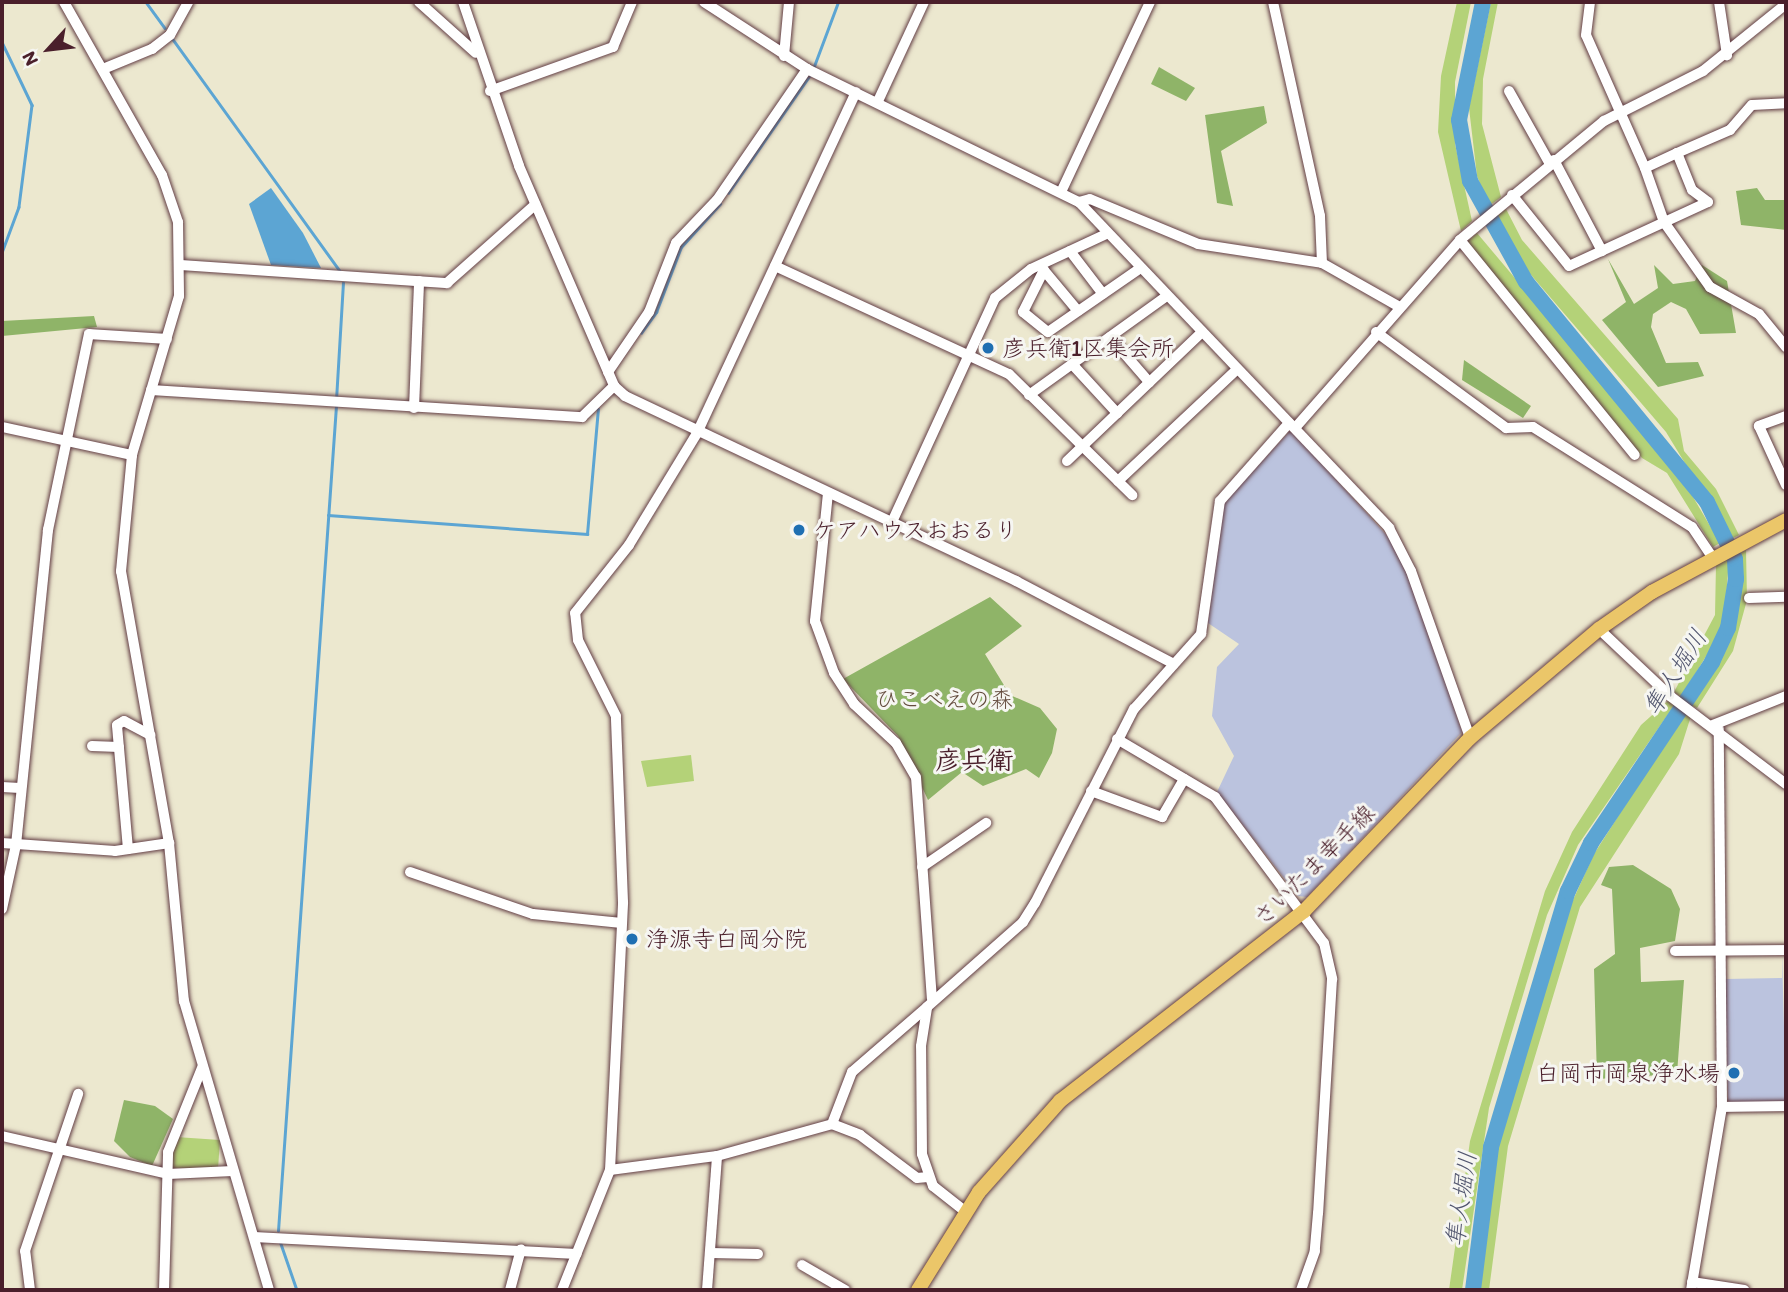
<!DOCTYPE html>
<meta charset="utf-8">
<style>
body{margin:0}
#map{position:relative;width:1788px;height:1292px;overflow:hidden;background:#ece8cf;font-family:Itim,"Klee One",sans-serif}
div>[style]{position:absolute}
[style*='--x']{left:calc(var(--x)*1px);top:calc(var(--y)*1px);width:calc(var(--w)*1px);rotate:calc(var(--a)*1deg)}
.industrial>*{inset:0;background:#bbc3de}
.green>*{inset:0;background:#b4d278}
.forest>*{inset:0;background:#8fb468}
.water>*{inset:0;background:#5ca5d3}
.stream>*{height:2.5px;margin:-1.25px;padding:0 1.25px;transform-origin:1.25px;border-radius:1.25px;background:#5ca5d3}
.river>*{height:16px;margin:-8px;padding:0 8px;transform-origin:8px;border-radius:8px;background:#5ca5d3}
.roads{filter:drop-shadow(0 0 2px #623d44) drop-shadow(0 0 2px #623d44)}
.minor>*{height:10px;margin:-5px;padding:0 5px;transform-origin:5px;border-radius:5px;background:#fff}
.major>*{height:14px;margin:-7px;padding:0 7px;transform-origin:7px;border-radius:7px;background:#ebc669}
.dots>*{width:19px;height:19px;translate:-50% -50%;box-sizing:border-box;border:4px solid #f6f6f2;border-radius:50%}
span{translate:-50% -50%;white-space:nowrap;text-align:center;line-height:1.15;-webkit-text-stroke:6px #f6f6f2;paint-order:stroke}
.poi-label{font-size:23px;color:#4a1f2b}
.left{translate:0 -50%;text-align:left}
.right{translate:-100% -50%;text-align:right}
.park-label{font-size:23px;color:#644c3e}
.street-label{font-size:23px;color:#4a1f2b}
.water-label{font-size:24px;color:#51556e;font-style:italic}
.quarter-label{font-size:26px;color:#4a1f2b;font-weight:700}
.frame{position:absolute;inset:0;border:4px solid #4a1f2b;pointer-events:none}
.north{position:absolute;left:14px;top:14px;width:70px;height:70px;-webkit-text-stroke:5px #f6f6f2;paint-order:stroke;rotate:243deg;font-size:19px;font-weight:700;line-height:28px;text-align:center;color:#4a1f2b}
.north::after{content:'';display:block;margin:auto;width:24px;height:32px;background:#4a1f2b;clip-path:polygon(50% 0,100% 100%,50% 72%,0 100%)}
</style>
<div id="map">
<div class="industrial">
<div style="clip-path:polygon(1291px 430px,1390px 539px,1415px 590px,1462px 732px,1307px 897px,1298px 896px,1217px 792px,1234px 756px,1212px 716px,1217px 667px,1239px 644px,1208px 623px,1224px 502px)"></div>
<div style="clip-path:polygon(1782px 953px,1786px 1101px,1728px 1103px,1725px 979px,1782px 978px)"></div>
</div>
<div class="green">
<div style="clip-path:polygon(1457px 2px,1471px 2px,1455px 82px,1455px 144px,1472px 221px,1461px 231px,1438px 132px,1441px 76px)"></div>
<div style="clip-path:polygon(1491px 2px,1498px 2px,1483px 79px,1482px 124px,1501px 197px,1489px 206px,1477px 176px,1469px 108px)"></div>
<div style="clip-path:polygon(1506px 209px,1522px 240px,1678px 419px,1684px 451px,1716px 489px,1739px 535px,1731px 539px,1666px 432px,1513px 254px,1493px 219px)"></div>
<div style="clip-path:polygon(1477px 233px,1679px 473px,1720px 543px,1713px 547px,1667px 473px,1642px 458px,1508px 301px,1467px 242px)"></div>
<div style="clip-path:polygon(1746px 550px,1747px 600px,1733px 651px,1697px 708px,1690px 705px,1730px 634px,1738px 603px,1738px 554px)"></div>
<div style="clip-path:polygon(1729px 559px,1724px 627px,1681px 697px,1674px 692px,1715px 615px,1716px 564px)"></div>
<div style="clip-path:polygon(1669px 700px,1675px 704px,1578px 845px,1547px 915px,1489px 1108px,1462px 1290px,1449px 1290px,1470px 1141px,1545px 891px,1572px 832px,1641px 725px)"></div>
<div style="clip-path:polygon(1685px 712px,1691px 716px,1679px 754px,1580px 907px,1508px 1146px,1489px 1290px,1479px 1290px,1497px 1144px,1568px 911px,1594px 854px)"></div>
<div style="clip-path:polygon(691px 755px,694px 781px,647px 787px,641px 761px)"></div>
<div style="clip-path:polygon(176px 1137px,220px 1140px,218px 1169px,170px 1168px)"></div>
</div>
<div class="forest">
<div style="clip-path:polygon(1159px 67px,1195px 88px,1186px 101px,1151px 84px)"></div>
<div style="clip-path:polygon(1264px 106px,1267px 123px,1221px 151px,1233px 206px,1217px 203px,1205px 115px)"></div>
<div style="clip-path:polygon(1757px 188px,1765px 200px,1786px 200px,1786px 230px,1741px 225px,1736px 191px)"></div>
<div style="clip-path:polygon(1608px 259px,1634px 304px,1658px 288px,1654px 265px,1673px 284px,1695px 281px,1702px 265px,1727px 281px,1736px 333px,1700px 334px,1686px 309px,1671px 302px,1653px 314px,1651px 327px,1666px 363px,1698px 362px,1704px 376px,1658px 387px,1602px 320px,1626px 302px)"></div>
<div style="clip-path:polygon(94px 316px,97px 327px,2px 336px,2px 321px)"></div>
<div style="clip-path:polygon(1464px 360px,1531px 406px,1523px 418px,1462px 380px)"></div>
<div style="clip-path:polygon(990px 597px,1022px 626px,985px 654px,1010px 695px,1040px 708px,1057px 729px,1052px 753px,1039px 778px,1026px 769px,983px 786px,962px 772px,928px 800px,898px 736px,843px 679px)"></div>
<div style="clip-path:polygon(1633px 865px,1671px 889px,1680px 909px,1675px 941px,1640px 948px,1641px 982px,1684px 980px,1677px 1074px,1597px 1079px,1594px 969px,1615px 954px,1612px 889px,1601px 885px,1609px 867px)"></div>
<div style="clip-path:polygon(124px 1100px,155px 1106px,173px 1119px,152px 1166px,130px 1157px,114px 1141px)"></div>
</div>
<div class="water">
<div style="clip-path:polygon(271px 188px,303px 233px,321px 268px,271px 265px,249px 204px)"></div>
</div>
<div class="stream">
<div style="--x:146;--y:2;--w:32;--a:54"></div>
<div style="--x:172;--y:38;--w:287;--a:54.2"></div>
<div style="--x:2;--y:42;--w:70;--a:64.5"></div>
<div style="--x:32;--y:105;--w:103;--a:97.3"></div>
<div style="--x:19;--y:207;--w:49;--a:110.3"></div>
<div style="--x:813;--y:69;--w:72;--a:-69.5"></div>
<div style="--x:728;--y:193;--w:144;--a:-55.2"></div>
<div style="--x:641;--y:333;--w:26;--a:-54"></div>
<div style="--x:656;--y:312;--w:70;--a:-69"></div>
<div style="--x:681;--y:247;--w:58;--a:-47.8"></div>
<div style="--x:336;--y:400;--w:117;--a:-86.6"></div>
<div style="--x:328;--y:515;--w:260;--a:4.2"></div>
<div style="--x:587;--y:534;--w:125;--a:-85"></div>
<div style="--x:278;--y:1231;--w:827;--a:-85.98"></div>
<div style="--x:280;--y:1241;--w:52;--a:70.9"></div>
</div>
<div class="river">
<div style="--x:1473;--y:1290;--w:144;--a:-82.8"></div>
<div style="--x:1491;--y:1147;--w:267;--a:-73.3"></div>
<div style="--x:1568;--y:891;--w:53;--a:-64.4"></div>
<div style="--x:1591;--y:843;--w:218;--a:-56.2"></div>
<div style="--x:1712;--y:662;--w:38;--a:-65"></div>
<div style="--x:1728;--y:628;--w:50;--a:-80.7"></div>
<div style="--x:1736;--y:579;--w:20;--a:-93"></div>
<div style="--x:1735;--y:559;--w:64;--a:-116.2"></div>
<div style="--x:1707;--y:502;--w:285;--a:-129.4"></div>
<div style="--x:1526;--y:282;--w:115;--a:-119"></div>
<div style="--x:1470;--y:181;--w:62;--a:-100.2"></div>
<div style="--x:1459;--y:120;--w:120;--a:-78.5"></div>
</div>
<div class="roads">
<div class="minor">
<div style="--x:64;--y:2;--w:199;--a:60.5"></div>
<div style="--x:162;--y:175;--w:50;--a:71.2"></div>
<div style="--x:178;--y:222;--w:74;--a:89.2"></div>
<div style="--x:179;--y:296;--w:166;--a:106.5"></div>
<div style="--x:132;--y:455;--w:117;--a:95.4"></div>
<div style="--x:121;--y:571;--w:276;--a:80"></div>
<div style="--x:169;--y:843;--w:159;--a:84.6"></div>
<div style="--x:184;--y:1001;--w:301;--a:73.6"></div>
<div style="--x:419;--y:2;--w:76;--a:41.8"></div>
<div style="--x:463;--y:2;--w:173;--a:71.1"></div>
<div style="--x:519;--y:166;--w:240;--a:66.6"></div>
<div style="--x:614;--y:386;--w:15;--a:42"></div>
<div style="--x:625;--y:396;--w:433;--a:25.3"></div>
<div style="--x:1016;--y:581;--w:178;--a:27.7"></div>
<div style="--x:704;--y:2;--w:123;--a:33"></div>
<div style="--x:807;--y:69;--w:303;--a:26.1"></div>
<div style="--x:1079;--y:202;--w:450;--a:46.4"></div>
<div style="--x:1389;--y:528;--w:48;--a:62.9"></div>
<div style="--x:1411;--y:571;--w:177;--a:70.5"></div>
<div style="--x:1273;--y:2;--w:219;--a:77.6"></div>
<div style="--x:1320;--y:216;--w:47;--a:87.6"></div>
<div style="--x:1719;--y:2;--w:54;--a:81.4"></div>
<div style="--x:784;--y:56;--w:54;--a:-84.7"></div>
<div style="--x:103;--y:69;--w:53;--a:-22.2"></div>
<div style="--x:152;--y:49;--w:23;--a:-38"></div>
<div style="--x:170;--y:35;--w:38;--a:-61"></div>
<div style="--x:490;--y:91;--w:131;--a:-19.7"></div>
<div style="--x:613;--y:47;--w:49;--a:-67.1"></div>
<div style="--x:1509;--y:91;--w:84;--a:60.7"></div>
<div style="--x:878;--y:101;--w:109;--a:-65.1"></div>
<div style="--x:1677;--y:153;--w:58;--a:-23.5"></div>
<div style="--x:1730;--y:130;--w:33;--a:-49"></div>
<div style="--x:1752;--y:105;--w:34;--a:-3"></div>
<div style="--x:1554;--y:160;--w:103;--a:62.2"></div>
<div style="--x:1645;--y:168;--w:57;--a:70.6"></div>
<div style="--x:1664;--y:222;--w:80;--a:54.7"></div>
<div style="--x:1710;--y:287;--w:56;--a:28.9"></div>
<div style="--x:1759;--y:314;--w:43;--a:50.7"></div>
<div style="--x:1062;--y:190;--w:208;--a:-64.9"></div>
<div style="--x:1512;--y:195;--w:91;--a:51.2"></div>
<div style="--x:1569;--y:266;--w:153;--a:-24.7"></div>
<div style="--x:1708;--y:202;--w:20;--a:-143"></div>
<div style="--x:1692;--y:190;--w:40;--a:-112"></div>
<div style="--x:1677;--y:153;--w:35;--a:155"></div>
<div style="--x:1645;--y:168;--w:145;--a:-113.9"></div>
<div style="--x:1586;--y:35;--w:33;--a:-83"></div>
<div style="--x:1079;--y:202;--w:11;--a:-15"></div>
<div style="--x:1090;--y:199;--w:117;--a:22.6"></div>
<div style="--x:1198;--y:244;--w:125;--a:8.7"></div>
<div style="--x:1322;--y:263;--w:87;--a:29.5"></div>
<div style="--x:1460;--y:240;--w:277;--a:50.9"></div>
<div style="--x:1070;--y:251;--w:54;--a:52.5"></div>
<div style="--x:182;--y:265;--w:266;--a:3.9"></div>
<div style="--x:447;--y:283;--w:118;--a:-41.6"></div>
<div style="--x:775;--y:266;--w:258;--a:24.8"></div>
<div style="--x:1009;--y:374;--w:173;--a:44.5"></div>
<div style="--x:1042;--y:268;--w:56;--a:50.1"></div>
<div style="--x:1044;--y:270;--w:47;--a:116.6"></div>
<div style="--x:1023;--y:312;--w:32;--a:39"></div>
<div style="--x:1048;--y:332;--w:111;--a:-34.7"></div>
<div style="--x:1376;--y:332;--w:162;--a:36.4"></div>
<div style="--x:1506;--y:428;--w:27;--a:-2"></div>
<div style="--x:1533;--y:427;--w:188;--a:32.2"></div>
<div style="--x:1692;--y:527;--w:36;--a:56"></div>
<div style="--x:1110;--y:337;--w:60;--a:49.1"></div>
<div style="--x:1072;--y:364;--w:67;--a:47.4"></div>
<div style="--x:608;--y:372;--w:73;--a:-55.7"></div>
<div style="--x:649;--y:312;--w:74;--a:-68.6"></div>
<div style="--x:676;--y:243;--w:59;--a:-46.4"></div>
<div style="--x:717;--y:200;--w:159;--a:-55.5"></div>
<div style="--x:151;--y:390;--w:432;--a:3.6"></div>
<div style="--x:582;--y:417;--w:45;--a:-44.1"></div>
<div style="--x:1029;--y:395;--w:170;--a:-35.7"></div>
<div style="--x:414;--y:408;--w:127;--a:-87.7"></div>
<div style="--x:1786;--y:416;--w:29;--a:160"></div>
<div style="--x:1759;--y:426;--w:65;--a:65.4"></div>
<div style="--x:2;--y:427;--w:133;--a:12.2"></div>
<div style="--x:1295;--y:428;--w:250;--a:-48.7"></div>
<div style="--x:1460;--y:240;--w:187;--a:-39.6"></div>
<div style="--x:1604;--y:121;--w:111;--a:-26.8"></div>
<div style="--x:1703;--y:71;--w:107;--a:-38.9"></div>
<div style="--x:1067;--y:461;--w:187;--a:-43.7"></div>
<div style="--x:1118;--y:481;--w:161;--a:-43.2"></div>
<div style="--x:828;--y:493;--w:129;--a:95.8"></div>
<div style="--x:815;--y:621;--w:55;--a:69.9"></div>
<div style="--x:834;--y:673;--w:37;--a:57"></div>
<div style="--x:854;--y:704;--w:57;--a:42.9"></div>
<div style="--x:896;--y:743;--w:39;--a:60"></div>
<div style="--x:916;--y:777;--w:222;--a:85.9"></div>
<div style="--x:892;--y:522;--w:247;--a:-65.3"></div>
<div style="--x:995;--y:298;--w:46;--a:-38.9"></div>
<div style="--x:1031;--y:269;--w:83;--a:-25"></div>
<div style="--x:1749;--y:598;--w:37;--a:-2"></div>
<div style="--x:1599;--y:629;--w:98;--a:43.3"></div>
<div style="--x:1670;--y:696;--w:146;--a:37.2"></div>
<div style="--x:1713;--y:725;--w:79;--a:-21.7"></div>
<div style="--x:1117;--y:739;--w:114;--a:30.6"></div>
<div style="--x:1215;--y:797;--w:182;--a:53.3"></div>
<div style="--x:1324;--y:943;--w:37;--a:77"></div>
<div style="--x:1332;--y:979;--w:234;--a:93.4"></div>
<div style="--x:1318;--y:1213;--w:38;--a:95"></div>
<div style="--x:1315;--y:1251;--w:41;--a:109.7"></div>
<div style="--x:92;--y:746;--w:27;--a:2"></div>
<div style="--x:2;--y:787;--w:18;--a:3"></div>
<div style="--x:1091;--y:791;--w:76;--a:20.1"></div>
<div style="--x:1162;--y:817;--w:44;--a:-59.9"></div>
<div style="--x:2;--y:843;--w:113;--a:4"></div>
<div style="--x:115;--y:851;--w:55;--a:-8.4"></div>
<div style="--x:128;--y:849;--w:124;--a:-95.1"></div>
<div style="--x:117;--y:725;--w:8;--a:-30"></div>
<div style="--x:124;--y:721;--w:30;--a:28"></div>
<div style="--x:922;--y:867;--w:78;--a:-34.5"></div>
<div style="--x:410;--y:872;--w:130;--a:18.9"></div>
<div style="--x:533;--y:914;--w:89;--a:5.8"></div>
<div style="--x:2;--y:909;--w:66;--a:-77.7"></div>
<div style="--x:16;--y:845;--w:317;--a:-84.2"></div>
<div style="--x:48;--y:530;--w:200;--a:-78.2"></div>
<div style="--x:89;--y:334;--w:78;--a:3.7"></div>
<div style="--x:1675;--y:951;--w:111;--a:-0.5"></div>
<div style="--x:1722;--y:1107;--w:64;--a:-0.9"></div>
<div style="--x:832;--y:1124;--w:56;--a:-69"></div>
<div style="--x:852;--y:1072;--w:99;--a:-40.9"></div>
<div style="--x:2;--y:1136;--w:170;--a:12.9"></div>
<div style="--x:168;--y:1174;--w:65;--a:-2.6"></div>
<div style="--x:610;--y:1170;--w:108;--a:-7.5"></div>
<div style="--x:717;--y:1156;--w:119;--a:-15.5"></div>
<div style="--x:832;--y:1124;--w:30;--a:21"></div>
<div style="--x:860;--y:1135;--w:71;--a:37"></div>
<div style="--x:917;--y:1178;--w:11;--a:-5"></div>
<div style="--x:966;--y:1212;--w:42;--a:-141.8"></div>
<div style="--x:933;--y:1186;--w:34;--a:-109"></div>
<div style="--x:922;--y:1154;--w:108;--a:-90.5"></div>
<div style="--x:921;--y:1046;--w:39;--a:-81"></div>
<div style="--x:927;--y:1007;--w:128;--a:-41.5"></div>
<div style="--x:1023;--y:922;--w:22;--a:-58"></div>
<div style="--x:1035;--y:903;--w:218;--a:-63"></div>
<div style="--x:1134;--y:709;--w:101;--a:-48.2"></div>
<div style="--x:1201;--y:634;--w:134;--a:-81.9"></div>
<div style="--x:1220;--y:501;--w:104;--a:-48.5"></div>
<div style="--x:254;--y:1237;--w:323;--a:3"></div>
<div style="--x:711;--y:1253;--w:47;--a:1.2"></div>
<div style="--x:802;--y:1265;--w:50;--a:30.2"></div>
<div style="--x:1692;--y:1282;--w:53;--a:8.7"></div>
<div style="--x:30;--y:1290;--w:39;--a:-97"></div>
<div style="--x:25;--y:1251;--w:166;--a:-71.3"></div>
<div style="--x:164;--y:1290;--w:138;--a:-88.3"></div>
<div style="--x:168;--y:1152;--w:91;--a:-68"></div>
<div style="--x:510;--y:1290;--w:42;--a:-75"></div>
<div style="--x:562;--y:1290;--w:129;--a:-68.2"></div>
<div style="--x:610;--y:1170;--w:268;--a:-87.2"></div>
<div style="--x:623;--y:902;--w:186;--a:-92.2"></div>
<div style="--x:616;--y:716;--w:85;--a:-116.6"></div>
<div style="--x:578;--y:640;--w:27;--a:-96"></div>
<div style="--x:575;--y:613;--w:87;--a:-51.5"></div>
<div style="--x:629;--y:545;--w:131;--a:-58.7"></div>
<div style="--x:697;--y:433;--w:376;--a:-65"></div>
<div style="--x:707;--y:1290;--w:134;--a:-85.7"></div>
<div style="--x:1691;--y:1290;--w:186;--a:-80.4"></div>
<div style="--x:1722;--y:1107;--w:378;--a:-90.5"></div>
</div>
<div class="major">
<div style="--x:918;--y:1290;--w:115;--a:-58.1"></div>
<div style="--x:979;--y:1192;--w:122;--a:-48.3"></div>
<div style="--x:1060;--y:1101;--w:309;--a:-37.9"></div>
<div style="--x:1304;--y:911;--w:240;--a:-46.2"></div>
<div style="--x:1470;--y:738;--w:169;--a:-40.2"></div>
<div style="--x:1599;--y:629;--w:65;--a:-34.9"></div>
<div style="--x:1652;--y:592;--w:152;--a:-28.2"></div>
</div>
</div>
<div class="dots">
<div style="left:988px;top:348px;background:#1f6fb2"></div>
<div style="left:799px;top:530px;background:#1f6fb2"></div>
<div style="left:632px;top:939px;background:#1f6fb2"></div>
<div style="left:1734px;top:1073px;background:#1f6fb2"></div>
</div>
<div class="poi-label">
<span class="left" style="left:1002px;top:348px">彦兵衛1区集会所</span>
<span class="left" style="left:813px;top:530px">ケアハウスおおるり</span>
<span class="left" style="left:646px;top:939px">浄源寺白岡分院</span>
<span class="right" style="left:1720px;top:1073px">白岡市岡泉浄水場</span>
</div>
<div class="park-label">
<span style="left:944px;top:699px">ひこべえの森</span>
</div>
<div class="street-label">
<span style="left:1314px;top:865px;rotate:-45deg">さいたま幸手線</span>
</div>
<div class="water-label">
<span style="left:1675px;top:672px;rotate:-58deg">隼人堀川</span>
<span style="left:1461px;top:1199px;rotate:-82deg">隼人堀川</span>
</div>
<div class="quarter-label">
<span style="left:974px;top:761px">彦兵衛</span>
</div>
<div class="frame"></div>
<div class="north">N</div>
</div>
